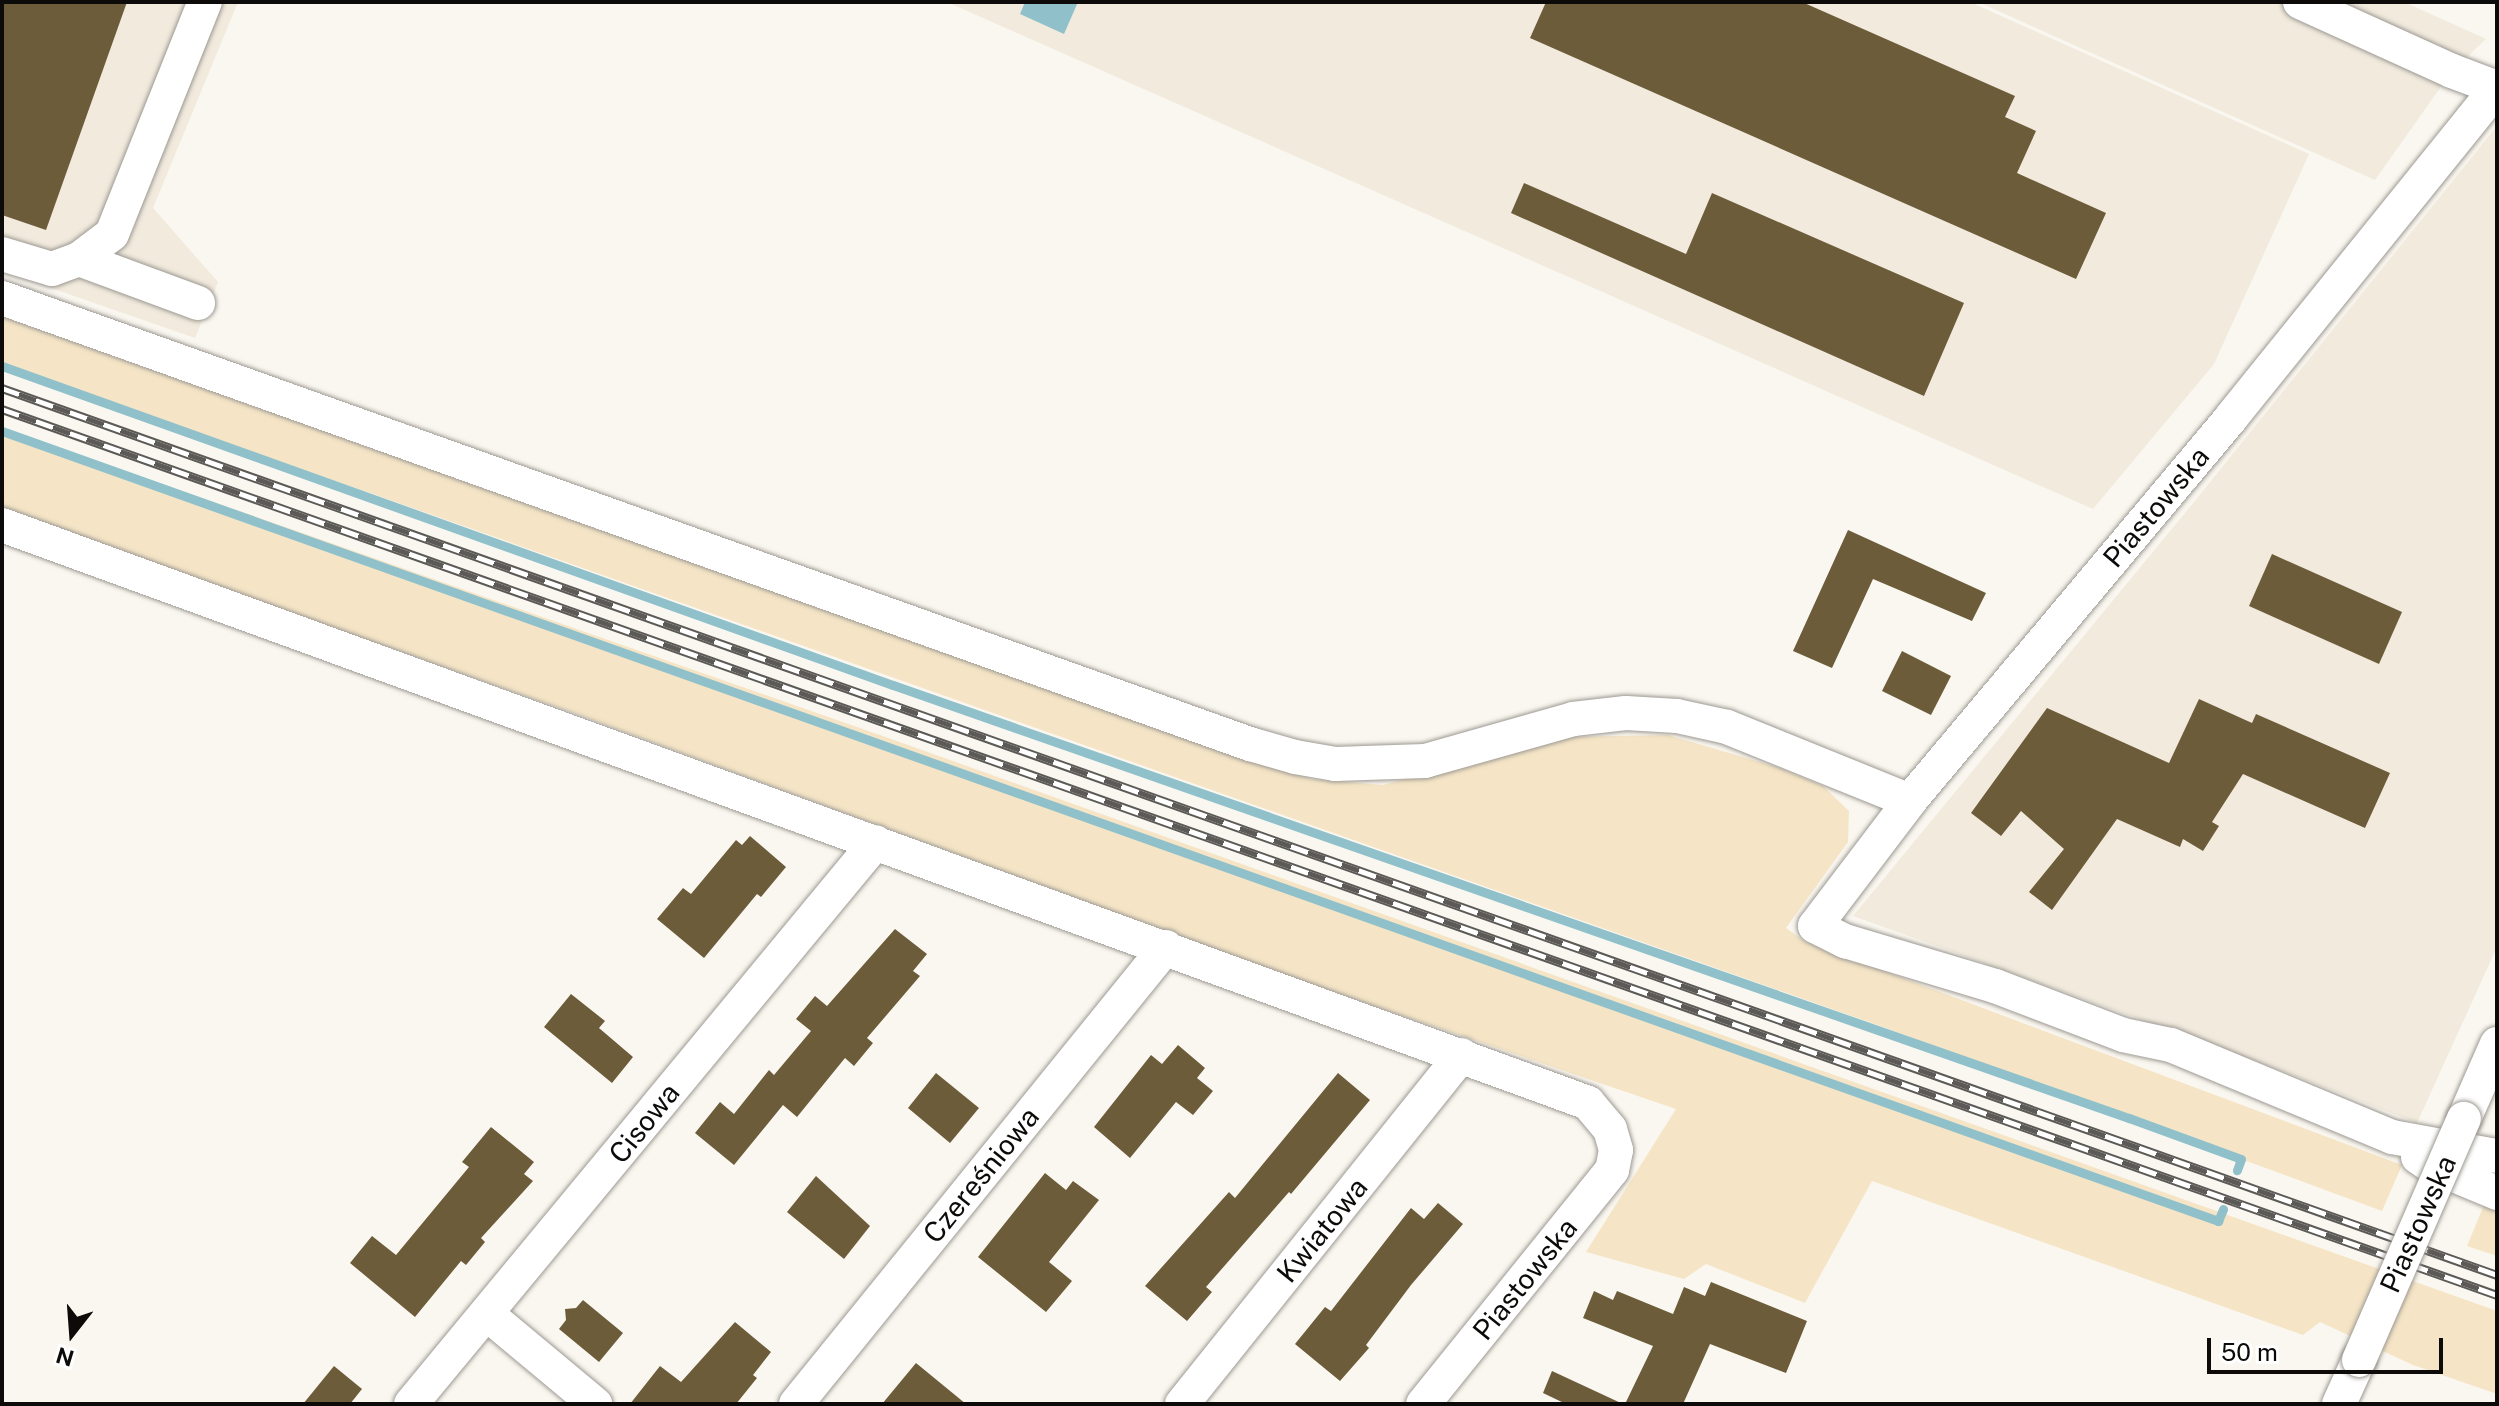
<!DOCTYPE html>
<meta charset="utf-8">
<style>
body{margin:0}
#map{position:relative;width:2499px;height:1406px;overflow:hidden;background:#faf7f0;font-family:"Public Sans",sans-serif}
div>[style]{position:absolute}
[style*='--x']{left:calc(var(--x)*1px);top:calc(var(--y)*1px);width:calc(var(--w)*1px);rotate:calc(var(--a)*1deg)}
.built>*{inset:0;background:#f1eadd}
.green>*{inset:0;background:#f5e5c6}
.water>*{inset:0;background:#90c1cb}
.stream>*{height:9px;margin:-4.5px;padding:0 4.5px;transform-origin:4.5px;border-radius:4.5px;background:#90c1cb}
.building>*{inset:0;background:#6c5c3a}
.roads{filter:drop-shadow(0 0 2px #9d9993) drop-shadow(0 0 2px #9d9993)}
.minor>*{height:34px;margin:-17px;padding:0 17px;transform-origin:17px;border-radius:17px;background:#fff}
.rail>*{height:9px;margin-top:-4.5px;transform-origin:0;background:repeating-linear-gradient(90deg,#fff 0 18px,#5c5a57 0 36px);box-sizing:border-box;border-block:2px solid #5c5a57}
.bridges{filter:drop-shadow(0 0 2px #9d9993) drop-shadow(0 0 2px #9d9993)}
.minor-bridge>*{height:34px;margin:-17px;padding:0 17px;transform-origin:17px;border-radius:17px;background:#fff}
span{translate:-50% -50%;white-space:nowrap;text-align:center;line-height:1.15;-webkit-text-stroke:8px #fff;paint-order:stroke}
.street-label{font-size:28px;color:#0c0b09}
.frame{position:absolute;inset:0;border:4px solid #0c0b09;pointer-events:none}
.north{position:absolute;left:32px;top:1294px;width:80px;height:80px;-webkit-text-stroke:6px #fff;paint-order:stroke;rotate:197deg;font-size:22px;font-weight:700;line-height:32px;text-align:center;color:#0c0b09}
.north::after{content:'';display:block;margin:auto;width:28px;height:36px;background:#0c0b09;clip-path:polygon(50% 0,100% 100%,50% 72%,0 100%)}
.scale{position:absolute;left:2207px;top:1338px;width:236px;height:36px;box-sizing:border-box;border:4px solid #0c0b09;border-top:0;padding-left:10px;font-size:24px;line-height:28px;white-space:nowrap;color:#0c0b09;-webkit-text-stroke:6px #fff;paint-order:stroke}
</style>
<div id="map">
<div class="built">
<div style="clip-path:polygon(2px 2px,238px 2px,153px 208px,218px 282px,195px 338px,2px 271px)"></div>
<div style="clip-path:polygon(947px 2px,1970px 2px,2309px 154px,2214px 364px,2093px 509px)"></div>
<div style="clip-path:polygon(1978px 2px,2404px 2px,2486px 39px,2452px 71px,2375px 180px)"></div>
<div style="clip-path:polygon(2497px 126px,2497px 947px,2417px 1123px,2256px 1061px,1853px 916px,2194px 502px)"></div>
</div>
<div class="green">
<div style="clip-path:polygon(2px 314px,1311px 779px,1383px 785px,1561px 737px,1668px 735px,1780px 768px,1823px 786px,1849px 811px,1848px 842px,1786px 928px,1804px 941px,2402px 1165px,2382px 1211px,1883px 1027px,373px 494px,2px 367px)"></div>
<div style="clip-path:polygon(2px 428px,880px 735px,2497px 1311px,2497px 1394px,2413px 1365px,2320px 1322px,2303px 1335px,1872px 1181px,1805px 1303px,1706px 1264px,1684px 1279px,1586px 1252px,1676px 1109px,1295px 979px,571px 712px,2px 511px)"></div>
<div style="clip-path:polygon(2484px 1205px,2497px 1209px,2497px 1256px,2467px 1246px)"></div>
</div>
<div class="water">
<div style="clip-path:polygon(1025px 2px,1078px 2px,1064px 34px,1020px 14px)"></div>
</div>
<div class="stream">
<div style="--x:2;--y:366;--w:946;--a:19.7"></div>
<div style="--x:893;--y:685;--w:1310;--a:19.31"></div>
<div style="--x:2129;--y:1118;--w:119;--a:20.1"></div>
<div style="--x:2241;--y:1159;--w:12;--a:110"></div>
<div style="--x:2;--y:431;--w:2353;--a:19.62"></div>
<div style="--x:2218;--y:1221;--w:13;--a:-67"></div>
</div>
<div class="building">
<div style="clip-path:polygon(2px 2px,127px 2px,46px 230px,2px 215px)"></div>
<div style="clip-path:polygon(1546px 2px,1802px 2px,2015px 96px,2005px 117px,2036px 131px,2017px 173px,2106px 213px,2076px 279px,1530px 38px)"></div>
<div style="clip-path:polygon(1524px 183px,1686px 254px,1712px 193px,1964px 303px,1924px 396px,1511px 213px)"></div>
<div style="clip-path:polygon(1848px 530px,1986px 593px,1972px 621px,1873px 579px,1832px 668px,1793px 651px)"></div>
<div style="clip-path:polygon(2272px 554px,2402px 612px,2379px 664px,2249px 606px)"></div>
<div style="clip-path:polygon(1902px 651px,1951px 676px,1931px 715px,1882px 691px)"></div>
<div style="clip-path:polygon(2199px 699px,2252px 723px,2256px 714px,2390px 773px,2365px 828px,2243px 774px,2212px 822px,2219px 826px,2203px 851px,2183px 839px,2180px 847px,2117px 819px,2052px 910px,2029px 892px,2064px 849px,2021px 811px,2001px 836px,1971px 813px,2047px 708px,2169px 763px)"></div>
<div style="clip-path:polygon(750px 836px,786px 867px,761px 897px,757px 894px,704px 958px,657px 919px,683px 888px,691px 894px,736px 840px,742px 845px)"></div>
<div style="clip-path:polygon(895px 929px,927px 954px,913px 971px,920px 976px,867px 1038px,873px 1043px,854px 1066px,845px 1058px,797px 1117px,783px 1105px,734px 1165px,695px 1133px,720px 1102px,734px 1114px,769px 1070px,774px 1075px,811px 1031px,796px 1019px,815px 996px,827px 1006px)"></div>
<div style="clip-path:polygon(571px 994px,605px 1021px,599px 1028px,633px 1057px,612px 1083px,544px 1027px)"></div>
<div style="clip-path:polygon(1178px 1045px,1205px 1068px,1197px 1078px,1213px 1091px,1193px 1115px,1176px 1102px,1130px 1158px,1094px 1127px,1151px 1055px,1162px 1064px)"></div>
<div style="clip-path:polygon(936px 1073px,979px 1108px,950px 1143px,908px 1108px)"></div>
<div style="clip-path:polygon(1338px 1073px,1370px 1100px,1291px 1194px,1289px 1192px,1206px 1287px,1212px 1292px,1187px 1321px,1145px 1286px,1229px 1192px,1235px 1198px)"></div>
<div style="clip-path:polygon(491px 1127px,534px 1162px,524px 1174px,533px 1181px,481px 1238px,485px 1242px,466px 1265px,461px 1261px,415px 1317px,350px 1263px,372px 1236px,396px 1255px,469px 1167px,462px 1162px)"></div>
<div style="clip-path:polygon(1045px 1173px,1066px 1190px,1073px 1181px,1099px 1200px,1049px 1262px,1072px 1281px,1046px 1312px,978px 1257px)"></div>
<div style="clip-path:polygon(816px 1176px,870px 1226px,844px 1259px,787px 1212px)"></div>
<div style="clip-path:polygon(1438px 1203px,1463px 1224px,1411px 1285px,1366px 1345px,1369px 1348px,1340px 1381px,1295px 1344px,1325px 1307px,1331px 1311px,1411px 1208px,1424px 1219px)"></div>
<div style="clip-path:polygon(1711px 1282px,1807px 1321px,1786px 1373px,1710px 1344px,1683px 1404px,1625px 1404px,1653px 1346px,1583px 1318px,1594px 1291px,1613px 1300px,1617px 1291px,1673px 1314px,1684px 1287px,1705px 1296px)"></div>
<div style="clip-path:polygon(583px 1300px,623px 1333px,599px 1362px,559px 1329px,566px 1320px,565px 1309px,576px 1308px)"></div>
<div style="clip-path:polygon(735px 1322px,771px 1352px,753px 1375px,757px 1378px,736px 1404px,630px 1404px,660px 1366px,681px 1382px)"></div>
<div style="clip-path:polygon(916px 1363px,966px 1404px,882px 1404px)"></div>
<div style="clip-path:polygon(334px 1366px,362px 1389px,350px 1404px,303px 1404px)"></div>
<div style="clip-path:polygon(1552px 1371px,1623px 1404px,1566px 1404px,1543px 1393px)"></div>
</div>
<div class="roads">
<div class="minor">
<div style="--x:2300;--y:2;--w:167;--a:24.4"></div>
<div style="--x:2452;--y:71;--w:48;--a:20.7"></div>
<div style="--x:2497;--y:88;--w:424;--a:128.9"></div>
<div style="--x:2231;--y:418;--w:500;--a:130"></div>
<div style="--x:1910;--y:801;--w:157;--a:127.2"></div>
<div style="--x:1815;--y:926;--w:34;--a:27"></div>
<div style="--x:1845;--y:941;--w:157;--a:16.7"></div>
<div style="--x:1995;--y:986;--w:137;--a:20.9"></div>
<div style="--x:2123;--y:1035;--w:49;--a:11.8"></div>
<div style="--x:2171;--y:1045;--w:239;--a:22.6"></div>
<div style="--x:2392;--y:1137;--w:107;--a:10.3"></div>
<div style="--x:2;--y:254;--w:52;--a:16.7"></div>
<div style="--x:52;--y:269;--w:29;--a:-20"></div>
<div style="--x:79;--y:259;--w:41;--a:-37.1"></div>
<div style="--x:112;--y:234;--w:250;--a:-68.2"></div>
<div style="--x:79;--y:259;--w:127;--a:20.3"></div>
<div style="--x:2;--y:298;--w:1325;--a:19.67"></div>
<div style="--x:1250;--y:744;--w:47;--a:16.1"></div>
<div style="--x:1295;--y:757;--w:41;--a:9.9"></div>
<div style="--x:1335;--y:764;--w:90;--a:-1.9"></div>
<div style="--x:1425;--y:761;--w:154;--a:-15.8"></div>
<div style="--x:1573;--y:719;--w:53;--a:-6.5"></div>
<div style="--x:1626;--y:713;--w:51;--a:3.4"></div>
<div style="--x:1677;--y:716;--w:51;--a:12.4"></div>
<div style="--x:1727;--y:727;--w:197;--a:22"></div>
<div style="--x:2;--y:525;--w:1688;--a:20.02"></div>
<div style="--x:1588;--y:1103;--w:34;--a:50"></div>
<div style="--x:1610;--y:1129;--w:22;--a:74"></div>
<div style="--x:1616;--y:1150;--w:20;--a:101"></div>
<div style="--x:1612;--y:1170;--w:301;--a:128.9"></div>
<div style="--x:2464;--y:1119;--w:82;--a:-66.3"></div>
<div style="--x:2418;--y:1157;--w:14;--a:34"></div>
<div style="--x:2430;--y:1165;--w:73;--a:22.7"></div>
<div style="--x:487;--y:1314;--w:141;--a:39.8"></div>
<div style="--x:411;--y:1404;--w:729;--a:-50.4"></div>
<div style="--x:796;--y:1404;--w:588;--a:-51.01"></div>
<div style="--x:1182;--y:1404;--w:447;--a:-51.3"></div>
<div style="--x:2339;--y:1404;--w:48;--a:-65.6"></div>
</div>
</div>
<div class="rail">
<div style="--x:2;--y:388;--w:2648;--a:19.57"></div>
<div style="--x:2;--y:409;--w:2648;--a:19.55"></div>
</div>
<div class="bridges">
<div class="minor-bridge">
<div style="--x:2359;--y:1360;--w:263;--a:-66.5"></div>
</div>
</div>
<div class="street-label">
<span style="left:2156px;top:507px;rotate:-50deg">Piastowska</span>
<span style="left:644px;top:1123px;rotate:-51deg">Cisowa</span>
<span style="left:981px;top:1175px;rotate:-51deg">Czereśniowa</span>
<span style="left:2418px;top:1224px;rotate:-66deg">Piastowska</span>
<span style="left:1322px;top:1230px;rotate:-51deg">Kwiatowa</span>
<span style="left:1525px;top:1279px;rotate:-51deg">Piastowska</span>
</div>
<div class="frame"></div>
<div class="north">N</div>
<div class="scale">50 m</div>
</div>
